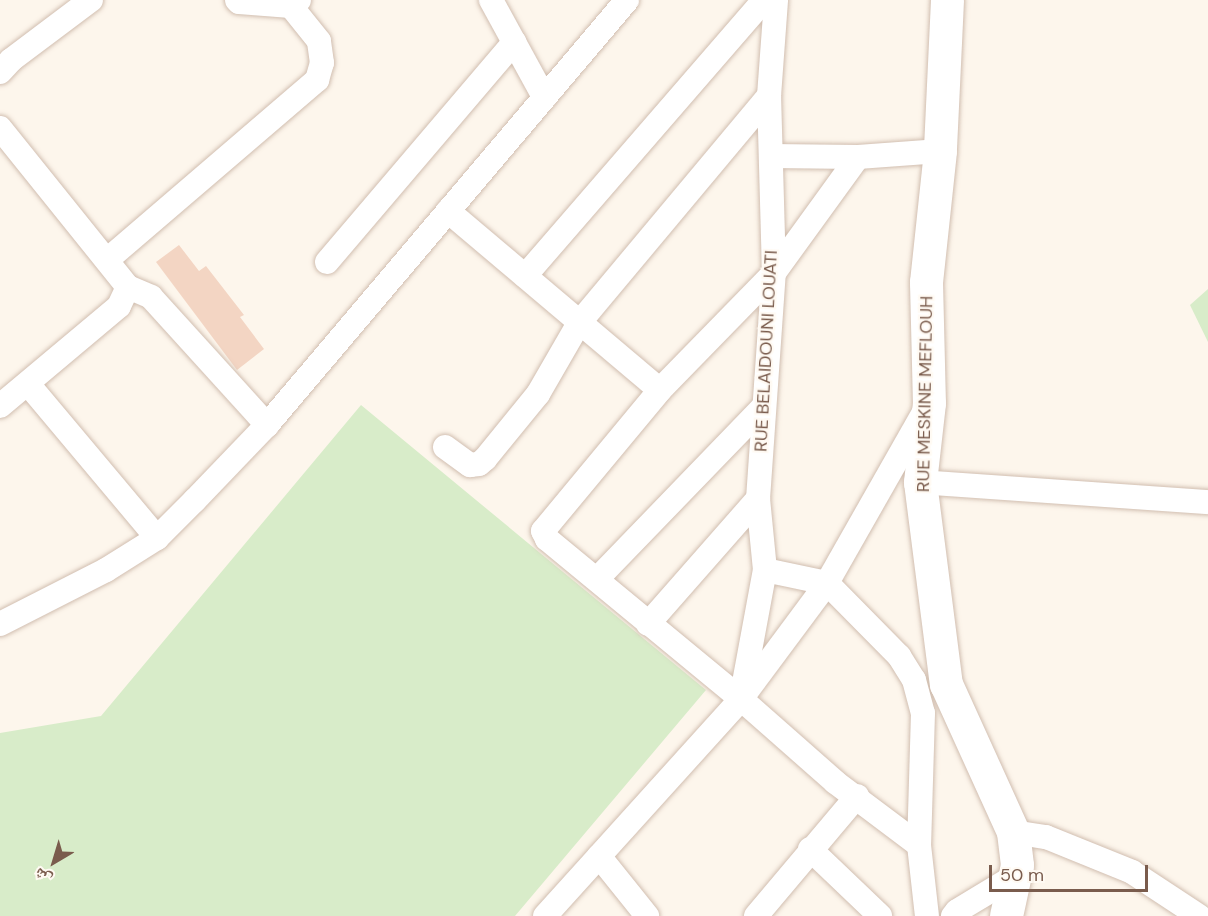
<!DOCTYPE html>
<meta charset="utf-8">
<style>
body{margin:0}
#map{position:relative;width:1208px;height:916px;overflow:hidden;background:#fdf6ec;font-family:"DM Sans","Noto Naskh Arabic",sans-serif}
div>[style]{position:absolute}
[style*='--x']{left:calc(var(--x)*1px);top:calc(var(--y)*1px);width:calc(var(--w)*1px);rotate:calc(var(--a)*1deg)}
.green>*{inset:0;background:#d8ecc9}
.building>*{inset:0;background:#f3d5c3}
.roads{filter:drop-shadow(0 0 2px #d1beb0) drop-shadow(0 0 2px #d1beb0)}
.street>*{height:24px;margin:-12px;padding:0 12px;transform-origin:12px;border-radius:12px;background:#fff}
.secondary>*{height:33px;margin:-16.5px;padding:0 16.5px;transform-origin:16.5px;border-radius:16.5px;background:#fff}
span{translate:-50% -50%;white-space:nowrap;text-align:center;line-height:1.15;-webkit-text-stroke:4.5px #fffaf3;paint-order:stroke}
.street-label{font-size:18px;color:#7a5c4d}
.north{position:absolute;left:24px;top:832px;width:60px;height:60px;-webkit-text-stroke:4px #fffaf3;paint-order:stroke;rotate:218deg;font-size:16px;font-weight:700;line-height:24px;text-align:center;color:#7a5c4d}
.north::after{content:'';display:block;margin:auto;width:21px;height:27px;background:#7a5c4d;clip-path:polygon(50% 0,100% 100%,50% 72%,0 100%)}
.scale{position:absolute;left:989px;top:865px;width:159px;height:27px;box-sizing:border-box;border:3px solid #7a5c4d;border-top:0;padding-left:8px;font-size:18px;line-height:21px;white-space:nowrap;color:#7a5c4d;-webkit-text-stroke:4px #fffaf3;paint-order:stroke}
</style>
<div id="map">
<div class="green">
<div style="clip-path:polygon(1208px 289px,1208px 342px,1190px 305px)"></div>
<div style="clip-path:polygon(361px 405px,706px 690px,515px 916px,0 916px,0 733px,101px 716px)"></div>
</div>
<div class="building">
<div style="clip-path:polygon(179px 245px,199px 271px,206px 266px,244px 315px,240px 317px,264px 349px,237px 370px,156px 262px)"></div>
</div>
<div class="roads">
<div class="street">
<div style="--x:237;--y:0;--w:3;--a:45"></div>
<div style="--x:239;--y:2;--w:52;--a:4.4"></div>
<div style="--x:491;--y:0;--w:111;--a:61.3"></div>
<div style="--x:0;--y:72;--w:16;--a:-47"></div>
<div style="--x:11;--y:60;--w:100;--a:-36.9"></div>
<div style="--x:0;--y:128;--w:204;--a:51.2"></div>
<div style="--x:128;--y:287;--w:25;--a:23"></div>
<div style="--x:151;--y:297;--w:173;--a:47.8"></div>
<div style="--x:771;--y:156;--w:87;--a:0.7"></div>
<div style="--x:858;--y:157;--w:82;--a:-4.2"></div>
<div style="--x:858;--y:157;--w:143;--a:125.9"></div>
<div style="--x:774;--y:273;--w:163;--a:134.3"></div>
<div style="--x:660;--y:390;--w:183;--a:129.7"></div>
<div style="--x:543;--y:531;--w:9;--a:63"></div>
<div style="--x:547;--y:539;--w:251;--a:39.5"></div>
<div style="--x:741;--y:699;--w:125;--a:41.4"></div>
<div style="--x:835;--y:782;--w:105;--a:36.9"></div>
<div style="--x:448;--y:211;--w:277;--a:40.2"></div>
<div style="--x:107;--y:260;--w:277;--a:-40.6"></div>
<div style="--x:317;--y:80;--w:18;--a:-74"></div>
<div style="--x:322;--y:63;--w:22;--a:-98"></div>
<div style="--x:319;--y:41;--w:45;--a:-128.7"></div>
<div style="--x:291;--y:6;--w:10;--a:-37"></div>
<div style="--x:327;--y:262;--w:289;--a:-49.6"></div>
<div style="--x:525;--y:276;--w:365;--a:-49.1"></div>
<div style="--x:28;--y:384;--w:201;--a:50"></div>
<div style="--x:0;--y:406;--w:155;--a:-40"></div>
<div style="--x:119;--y:306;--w:21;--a:-65"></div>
<div style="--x:445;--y:447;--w:31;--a:36"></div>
<div style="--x:470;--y:465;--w:9;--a:-6"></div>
<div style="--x:479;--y:464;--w:8;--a:-40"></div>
<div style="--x:485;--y:459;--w:84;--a:-50.8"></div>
<div style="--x:538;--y:394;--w:82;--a:-60"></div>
<div style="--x:579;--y:323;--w:296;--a:-50.1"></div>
<div style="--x:920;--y:482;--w:289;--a:4"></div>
<div style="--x:765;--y:570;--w:63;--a:11.8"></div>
<div style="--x:827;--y:583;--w:103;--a:45.4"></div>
<div style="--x:899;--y:656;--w:28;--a:58"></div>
<div style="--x:914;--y:680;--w:34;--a:75"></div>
<div style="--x:923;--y:713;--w:132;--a:91.7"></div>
<div style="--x:919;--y:845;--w:71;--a:83.6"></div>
<div style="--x:597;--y:579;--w:238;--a:-46"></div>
<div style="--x:0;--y:624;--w:119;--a:-27"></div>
<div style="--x:106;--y:570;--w:60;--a:-32.1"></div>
<div style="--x:157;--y:538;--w:54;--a:-45"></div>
<div style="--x:195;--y:500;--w:104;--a:-46.2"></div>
<div style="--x:267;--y:425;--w:557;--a:-49.73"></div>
<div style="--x:648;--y:624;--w:167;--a:-48.7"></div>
<div style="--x:741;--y:699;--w:131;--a:-79.5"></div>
<div style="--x:765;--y:570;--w:71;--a:-95.6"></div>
<div style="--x:758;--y:499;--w:227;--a:-86"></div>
<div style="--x:774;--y:273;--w:177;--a:-91.6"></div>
<div style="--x:769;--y:96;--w:96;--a:-85.8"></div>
<div style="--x:1013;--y:832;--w:33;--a:9"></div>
<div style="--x:1046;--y:837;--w:93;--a:22.1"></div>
<div style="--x:1132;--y:872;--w:80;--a:33.3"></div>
<div style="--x:810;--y:849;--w:97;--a:43.7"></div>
<div style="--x:599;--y:856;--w:77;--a:51.3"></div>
<div style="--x:545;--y:916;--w:292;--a:-47.9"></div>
<div style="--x:741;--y:699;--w:144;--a:-53.4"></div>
<div style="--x:827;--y:583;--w:197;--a:-60.4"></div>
<div style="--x:756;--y:916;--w:157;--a:-49.9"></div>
<div style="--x:953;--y:916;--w:6;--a:-51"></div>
<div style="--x:957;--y:911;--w:68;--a:-31.1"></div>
</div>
<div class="secondary">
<div style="--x:947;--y:0;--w:151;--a:92.7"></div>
<div style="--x:940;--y:151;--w:132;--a:96.1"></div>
<div style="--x:926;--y:282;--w:121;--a:88.6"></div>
<div style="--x:929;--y:403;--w:80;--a:96.5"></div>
<div style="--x:920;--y:482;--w:204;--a:82.7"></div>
<div style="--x:946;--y:684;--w:162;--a:65.6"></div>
<div style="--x:1013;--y:832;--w:33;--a:83"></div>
<div style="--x:1017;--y:865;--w:52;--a:102.2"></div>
</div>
</div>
<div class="street-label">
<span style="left:766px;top:351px;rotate:-87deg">RUE BELAIDOUNI LOUATI</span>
<span style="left:925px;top:394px;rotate:-89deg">RUE MESKINE MEFLOUH</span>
</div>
<div class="north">ش</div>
<div class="scale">50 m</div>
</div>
